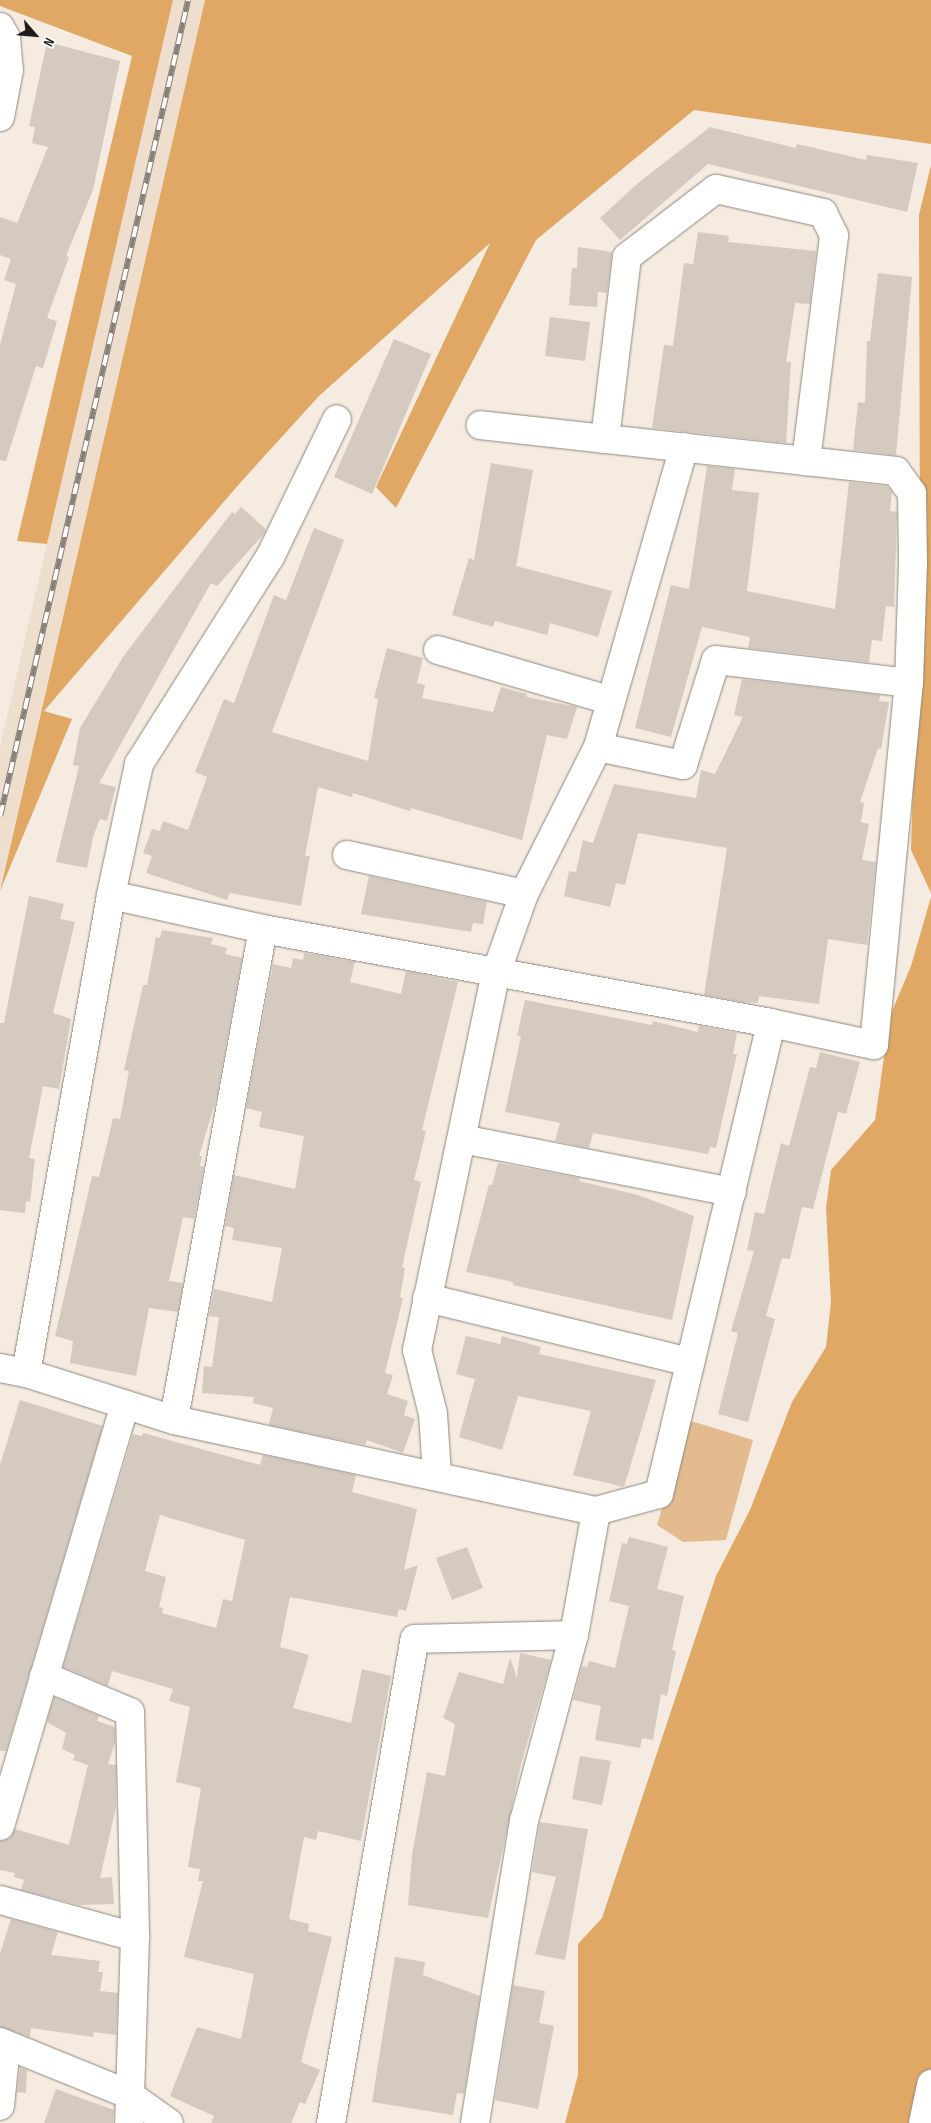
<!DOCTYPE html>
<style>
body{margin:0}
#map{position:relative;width:931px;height:2123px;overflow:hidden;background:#f5ebe0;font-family:"Sofia Sans Condensed",sans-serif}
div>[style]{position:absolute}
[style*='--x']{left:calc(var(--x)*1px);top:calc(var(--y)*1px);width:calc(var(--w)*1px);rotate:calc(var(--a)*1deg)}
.built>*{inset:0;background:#eddecd}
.green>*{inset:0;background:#e3bb8e}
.forest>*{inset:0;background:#e0a864}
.building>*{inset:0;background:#d4cac0}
.roads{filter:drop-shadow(0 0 1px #8f867d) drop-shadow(0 0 1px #8f867d)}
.minor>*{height:28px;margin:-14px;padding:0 14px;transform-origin:14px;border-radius:14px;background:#fff}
.tertiary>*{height:28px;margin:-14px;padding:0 14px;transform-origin:14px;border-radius:14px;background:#fff}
.rail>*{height:5.5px;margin-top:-2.75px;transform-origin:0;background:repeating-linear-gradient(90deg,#fff 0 11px,#88817a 0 22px);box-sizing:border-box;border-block:1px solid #88817a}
span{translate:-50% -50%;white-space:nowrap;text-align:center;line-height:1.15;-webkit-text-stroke:4px #fff;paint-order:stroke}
.north{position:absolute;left:10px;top:10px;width:50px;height:50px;-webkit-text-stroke:4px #fff;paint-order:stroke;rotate:117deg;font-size:14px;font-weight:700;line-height:20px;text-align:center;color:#1f1c18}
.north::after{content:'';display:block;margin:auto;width:18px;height:22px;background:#1f1c18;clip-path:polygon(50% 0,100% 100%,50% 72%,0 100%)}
</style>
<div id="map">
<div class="built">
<div style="clip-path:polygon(173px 0,205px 0,0 888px,0 747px)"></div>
</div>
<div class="green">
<div style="clip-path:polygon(688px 1420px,753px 1440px,726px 1540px,683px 1542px,657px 1525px)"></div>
</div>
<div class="forest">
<div style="clip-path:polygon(0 0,173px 0,47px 544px,17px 541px,132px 56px,0 6px)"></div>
<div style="clip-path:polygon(205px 0,931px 0,931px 144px,694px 110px,536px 240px,396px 508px,376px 487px,490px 243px,319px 396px,240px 483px,44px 711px,72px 719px,0 891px)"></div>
<div style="clip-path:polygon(931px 165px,931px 893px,911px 850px,920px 548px,919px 215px)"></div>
<div style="clip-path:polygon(931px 897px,931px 2123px,565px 2123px,578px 2075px,578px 1944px,602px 1918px,716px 1576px,750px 1510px,792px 1402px,826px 1347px,831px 1302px,826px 1208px,831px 1170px,875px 1120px,890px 1016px,911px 966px)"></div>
</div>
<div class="building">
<div style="clip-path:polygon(47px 42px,120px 61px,93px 190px,66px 256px,69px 257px,47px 318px,57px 321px,43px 368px,36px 366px,6px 461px,0 460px,0 345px,16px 284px,4px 280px,11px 259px,0 255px,0 217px,17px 223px,48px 147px,32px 143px,35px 127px,29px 126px)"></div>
<div style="clip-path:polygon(710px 127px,796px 148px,797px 144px,866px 160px,867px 155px,918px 163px,907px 212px,708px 164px,620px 240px,600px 218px,637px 184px)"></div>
<div style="clip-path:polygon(698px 232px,729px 236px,728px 242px,816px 251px,810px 304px,795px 303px,786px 362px,791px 362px,786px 443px,652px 428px,664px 345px,673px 346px,684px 263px,693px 264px)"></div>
<div style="clip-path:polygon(578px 247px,612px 252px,607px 293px,598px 292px,597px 307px,569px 305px,572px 268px,577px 268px)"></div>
<div style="clip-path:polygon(878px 273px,912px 277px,896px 455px,853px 450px,858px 402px,865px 403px,867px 341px,870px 341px)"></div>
<div style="clip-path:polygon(550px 317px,590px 322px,585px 361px,545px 356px)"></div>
<div style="clip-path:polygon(394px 339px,431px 354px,372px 494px,334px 477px)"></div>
<div style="clip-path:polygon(491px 463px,533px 470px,516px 566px,612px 591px,598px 637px,550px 623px,547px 635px,495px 621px,493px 627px,452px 615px,469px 558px,474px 560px)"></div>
<div style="clip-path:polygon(707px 466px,735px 469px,732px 490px,759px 493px,747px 591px,835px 609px,849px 482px,887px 486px,892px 492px,890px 511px,897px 512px,894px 607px,886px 606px,882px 641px,872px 640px,869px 662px,748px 648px,750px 637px,702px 627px,671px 737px,635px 728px,671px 585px,689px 589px)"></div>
<div style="clip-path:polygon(241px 507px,266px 529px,264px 534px,217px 586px,211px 583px,99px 783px,116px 787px,107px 821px,100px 819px,93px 837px,87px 868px,56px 862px,79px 766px,73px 765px,80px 728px,123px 657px,232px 512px,235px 514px)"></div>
<div style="clip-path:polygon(314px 528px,344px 540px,272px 732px,368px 761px,378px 699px,374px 698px,387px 648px,423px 658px,417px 683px,425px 685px,422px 698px,493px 712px,501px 687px,527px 694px,527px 697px,577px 707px,567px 739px,547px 735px,522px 840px,411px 808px,410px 811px,353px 793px,352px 797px,318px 787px,305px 856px,310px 856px,301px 906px,230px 893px,227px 900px,146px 873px,152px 856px,143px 853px,152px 829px,160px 831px,163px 821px,188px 830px,207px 777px,195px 772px,224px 699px,234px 703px,274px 595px,286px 600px)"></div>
<div style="clip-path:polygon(742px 679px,880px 695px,879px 701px,889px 702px,881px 749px,878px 748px,860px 802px,864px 803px,861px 822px,869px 824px,862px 860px,876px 862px,867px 945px,828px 939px,819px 1004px,759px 996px,758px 1003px,743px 1002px,704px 995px,727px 848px,638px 833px,625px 885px,616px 883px,610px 907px,564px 896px,569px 871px,576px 872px,583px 840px,593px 843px,614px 784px,696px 798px,701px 770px,715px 774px,743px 717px,734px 715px)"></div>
<div style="clip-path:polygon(369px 876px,487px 902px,483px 924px,473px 923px,471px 932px,361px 914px)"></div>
<div style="clip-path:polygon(29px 896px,64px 904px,60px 919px,75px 922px,53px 1013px,71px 1019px,59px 1089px,43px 1086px,29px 1158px,35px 1159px,30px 1202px,26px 1201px,25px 1213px,0 1210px,0 1023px,4px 1023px)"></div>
<div style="clip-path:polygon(162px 930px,213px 938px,211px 944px,227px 948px,225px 954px,242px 958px,216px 1100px,199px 1156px,202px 1156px,200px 1166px,204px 1167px,194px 1219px,183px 1217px,169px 1281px,183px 1283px,178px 1312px,149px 1308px,136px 1376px,70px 1363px,73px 1341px,55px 1336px,92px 1176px,99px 1177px,113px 1118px,120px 1119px,129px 1071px,124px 1070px,143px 985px,147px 985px,156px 937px,160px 938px)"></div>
<div style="clip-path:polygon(304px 953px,355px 962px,350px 982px,401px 994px,406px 971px,458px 982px,422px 1130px,426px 1131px,414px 1180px,421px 1182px,402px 1267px,405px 1268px,400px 1297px,403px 1298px,385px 1373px,393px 1375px,387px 1394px,408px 1401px,404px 1415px,415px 1419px,403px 1453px,367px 1440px,365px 1445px,269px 1425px,273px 1408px,253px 1403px,254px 1397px,202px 1393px,204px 1366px,212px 1367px,219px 1317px,209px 1316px,214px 1289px,272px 1302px,282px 1248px,232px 1240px,234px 1228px,225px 1226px,234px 1175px,295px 1189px,304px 1136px,259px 1127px,262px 1112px,246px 1108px,273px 964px,291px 968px,293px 958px,303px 960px)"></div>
<div style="clip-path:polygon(525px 1000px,652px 1025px,653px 1021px,698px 1032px,699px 1026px,737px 1033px,733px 1054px,737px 1054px,716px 1148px,710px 1147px,708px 1154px,593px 1133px,589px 1148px,555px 1141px,560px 1123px,505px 1112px,521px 1036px,517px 1036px)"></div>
<div style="clip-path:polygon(820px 1052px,860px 1062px,846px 1114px,838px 1112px,813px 1209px,802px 1207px,790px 1259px,782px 1258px,766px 1316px,775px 1319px,748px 1422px,718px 1414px,738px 1333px,731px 1331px,754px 1251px,747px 1250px,755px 1212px,764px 1214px,781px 1143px,789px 1146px,810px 1067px,816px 1068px)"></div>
<div style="clip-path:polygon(498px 1163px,580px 1178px,579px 1181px,638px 1195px,694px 1216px,672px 1320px,513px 1285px,513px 1282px,466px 1272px,489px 1185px,492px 1185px)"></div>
<div style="clip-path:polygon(466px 1336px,500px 1344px,502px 1336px,541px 1347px,539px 1354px,656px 1380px,624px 1487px,573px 1475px,591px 1411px,518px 1396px,502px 1450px,459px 1437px,475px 1379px,456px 1374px)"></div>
<div style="clip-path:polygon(20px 1400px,103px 1426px,6px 1751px,0 1751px,0 1465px)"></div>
<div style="clip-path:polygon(evenodd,143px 1433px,260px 1465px,263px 1455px,356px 1475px,352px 1492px,417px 1509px,404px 1570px,418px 1565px,406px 1611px,399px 1609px,397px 1617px,290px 1597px,280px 1647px,309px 1655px,293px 1708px,351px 1723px,362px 1669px,391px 1676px,361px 1841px,318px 1831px,316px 1840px,304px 1837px,289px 1919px,309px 1924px,308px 1931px,332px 1937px,301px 2062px,320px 2070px,305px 2104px,300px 2102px,291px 2123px,211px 2123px,214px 2116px,170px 2096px,197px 2027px,241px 2039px,254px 1974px,184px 1957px,203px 1881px,198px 1881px,200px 1869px,188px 1867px,201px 1788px,176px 1782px,190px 1707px,169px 1701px,173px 1689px,112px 1671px,108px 1686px,63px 1667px,133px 1434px,142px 1436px,143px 1433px,160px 1515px,245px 1540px,232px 1601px,223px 1599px,216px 1628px,162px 1613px,163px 1608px,159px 1607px,166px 1577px,145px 1571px,160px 1515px)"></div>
<div style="clip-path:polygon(629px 1537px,668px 1547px,657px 1589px,684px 1596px,672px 1650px,676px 1651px,667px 1696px,661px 1694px,653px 1740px,642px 1738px,640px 1748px,595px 1740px,601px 1706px,573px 1700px,582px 1666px,587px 1667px,589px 1661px,615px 1668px,629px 1606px,609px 1601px,622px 1543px,627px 1544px)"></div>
<div style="clip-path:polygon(467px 1547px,483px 1588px,452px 1600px,436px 1558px)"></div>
<div style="clip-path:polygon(520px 1653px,551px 1660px,521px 1764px,488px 1918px,408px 1905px,412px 1855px,427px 1772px,445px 1776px,455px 1724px,443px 1718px,459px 1672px,503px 1684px,510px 1658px,517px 1678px)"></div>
<div style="clip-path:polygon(54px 1697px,99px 1716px,97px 1721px,115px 1727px,115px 1743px,108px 1764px,116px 1765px,116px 1807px,100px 1878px,112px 1877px,114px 1904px,79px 1905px,21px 1890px,24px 1880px,14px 1877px,15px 1873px,0 1870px,0 1841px,10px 1838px,15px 1829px,69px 1845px,88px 1765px,73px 1760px,75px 1755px,62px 1749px,66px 1733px,47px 1722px)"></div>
<div style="clip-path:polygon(580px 1756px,611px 1761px,602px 1805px,572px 1799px)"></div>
<div style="clip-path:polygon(540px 1822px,588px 1829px,565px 1960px,535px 1954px,556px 1877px,532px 1872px)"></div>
<div style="clip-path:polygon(11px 1919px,58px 1932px,51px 1955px,100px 1961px,98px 1972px,103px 1972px,100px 1991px,118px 1993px,116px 2035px,94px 2032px,93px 2037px,31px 2028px,30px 2037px,0 2027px,0 1954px)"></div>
<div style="clip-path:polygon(395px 1957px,425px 1962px,423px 1975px,480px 1996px,464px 2094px,457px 2093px,453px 2115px,372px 2102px)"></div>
<div style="clip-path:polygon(513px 1985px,545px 1991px,539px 2023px,554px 2026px,538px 2109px,495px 2100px)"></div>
<div style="clip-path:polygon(20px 2067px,27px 2070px,26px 2093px,17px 2092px)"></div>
<div style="clip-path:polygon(56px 2089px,114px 2110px,113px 2123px,44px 2123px)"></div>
</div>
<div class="roads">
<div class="minor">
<div style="--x:0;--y:27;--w:13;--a:61"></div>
<div style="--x:6;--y:38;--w:32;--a:85"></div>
<div style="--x:9;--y:70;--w:48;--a:100.8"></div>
<div style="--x:605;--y:439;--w:183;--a:-83.1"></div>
<div style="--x:627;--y:257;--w:112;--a:-37.4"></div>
<div style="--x:716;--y:189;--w:110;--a:12.6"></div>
<div style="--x:823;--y:213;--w:25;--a:64"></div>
<div style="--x:834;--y:236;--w:227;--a:97.1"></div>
<div style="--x:438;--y:650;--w:178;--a:16.3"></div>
<div style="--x:598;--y:747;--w:87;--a:12"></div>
<div style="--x:683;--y:765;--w:110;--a:-72.6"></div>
<div style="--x:716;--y:660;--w:194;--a:6.8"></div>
<div style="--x:347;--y:855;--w:181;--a:12.4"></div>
<div style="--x:111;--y:895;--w:134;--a:-77.9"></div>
<div style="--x:139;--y:764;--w:245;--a:-57.7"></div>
<div style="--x:270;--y:557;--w:153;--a:-64.1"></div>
<div style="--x:263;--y:929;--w:517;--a:10.48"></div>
<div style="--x:771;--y:1023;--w:105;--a:12.1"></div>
<div style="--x:874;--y:1045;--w:364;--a:-84.5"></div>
<div style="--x:909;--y:683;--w:119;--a:-88.1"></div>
<div style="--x:913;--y:564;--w:71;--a:-90.8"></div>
<div style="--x:912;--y:493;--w:27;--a:-126"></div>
<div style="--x:896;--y:471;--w:418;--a:-173.7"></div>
<div style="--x:462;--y:1139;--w:275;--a:11.1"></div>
<div style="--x:427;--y:1298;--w:271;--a:13.7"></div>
<div style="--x:0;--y:1368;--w:26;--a:11"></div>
<div style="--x:26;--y:1373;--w:155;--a:17.6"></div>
<div style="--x:174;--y:1420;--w:432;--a:12.2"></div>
<div style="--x:596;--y:1511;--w:65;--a:-15.1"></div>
<div style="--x:659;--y:1494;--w:484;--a:-76.6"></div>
<div style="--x:26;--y:1373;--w:485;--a:-79.9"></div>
<div style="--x:111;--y:895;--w:156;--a:12.6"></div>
<div style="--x:263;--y:929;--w:499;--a:100.3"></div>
<div style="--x:437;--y:1474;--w:60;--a:-93.8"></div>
<div style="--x:433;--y:1414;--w:66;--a:-104"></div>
<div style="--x:417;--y:1350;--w:385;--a:-78.2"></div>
<div style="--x:496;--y:973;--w:84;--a:-70.5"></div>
<div style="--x:524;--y:894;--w:165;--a:-63.3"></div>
<div style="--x:598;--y:747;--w:312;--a:-74"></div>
<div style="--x:44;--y:1676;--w:93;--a:22.7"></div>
<div style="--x:130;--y:1712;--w:225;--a:88.7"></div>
<div style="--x:135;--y:1937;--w:186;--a:91.8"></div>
<div style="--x:0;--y:1826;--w:439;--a:-73.5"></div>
<div style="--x:0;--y:1900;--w:140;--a:15.3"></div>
<div style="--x:0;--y:2042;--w:138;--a:22.1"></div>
<div style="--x:128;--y:2094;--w:50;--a:35.3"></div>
<div style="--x:0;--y:2106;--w:61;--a:-84.4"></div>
<div style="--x:331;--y:2123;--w:491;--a:-80.2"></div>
<div style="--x:415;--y:1639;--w:159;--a:-1.4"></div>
<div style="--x:475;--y:2123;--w:306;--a:-80.8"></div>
<div style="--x:524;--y:1821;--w:193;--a:-75"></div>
<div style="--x:574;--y:1635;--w:126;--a:-79.9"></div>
</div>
<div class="tertiary">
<div style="--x:923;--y:2123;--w:40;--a:-78"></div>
</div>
</div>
<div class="rail">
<div style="--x:0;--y:816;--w:837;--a:-77.03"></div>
</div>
<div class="north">N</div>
</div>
